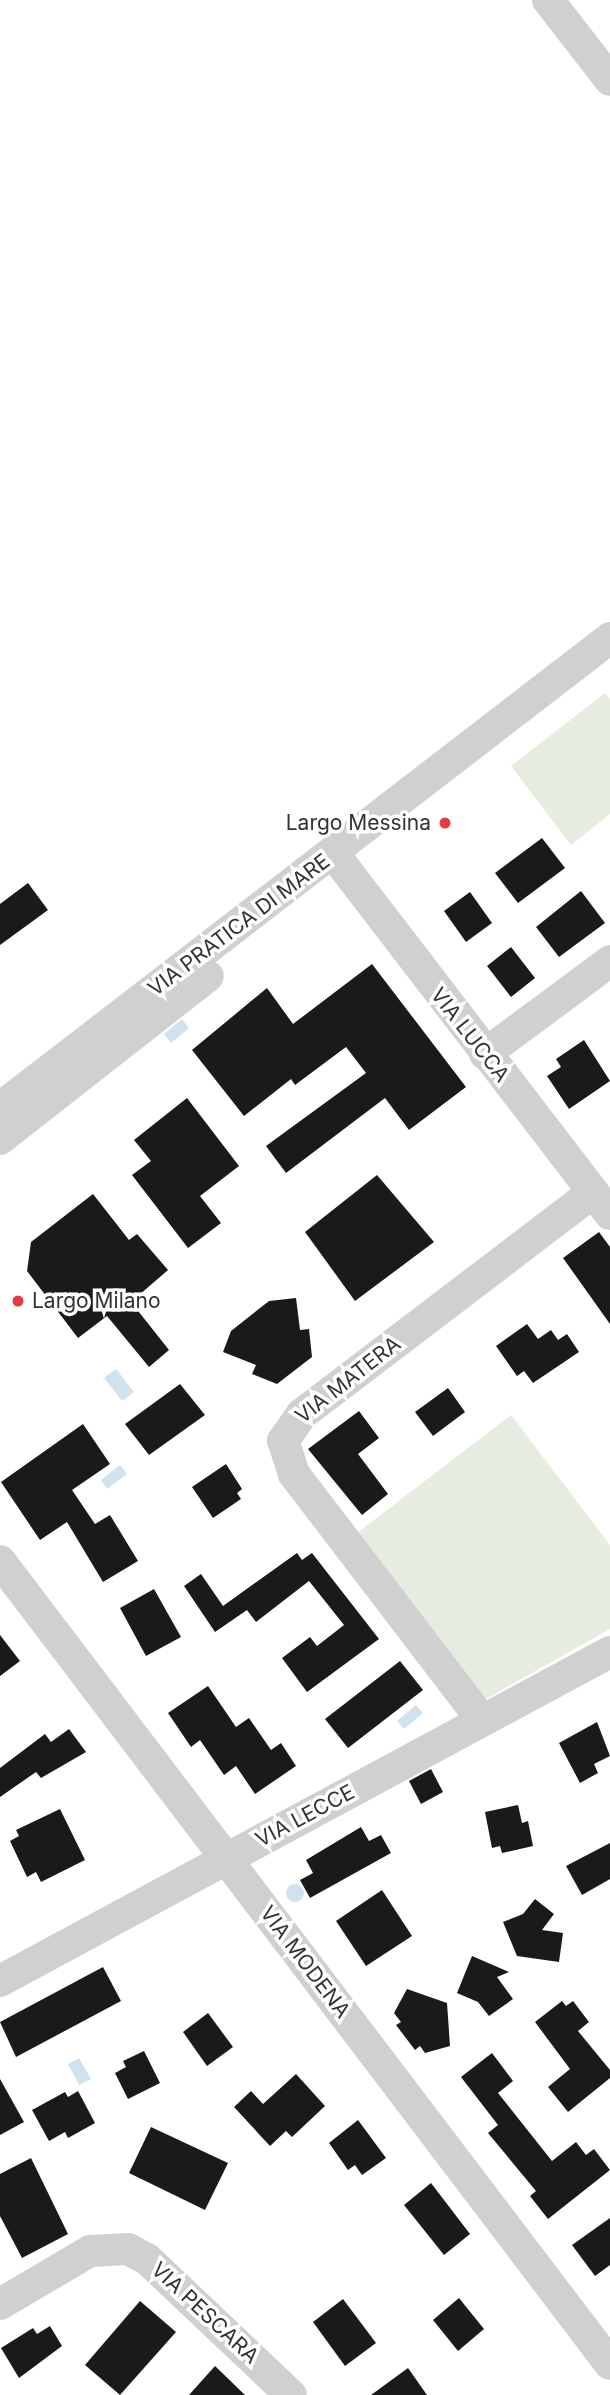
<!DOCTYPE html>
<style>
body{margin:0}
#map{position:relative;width:610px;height:2395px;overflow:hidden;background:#fff;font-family:Inter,sans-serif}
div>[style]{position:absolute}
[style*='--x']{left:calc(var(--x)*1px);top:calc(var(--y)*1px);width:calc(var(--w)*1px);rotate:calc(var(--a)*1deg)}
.green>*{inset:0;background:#e6ecdf}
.water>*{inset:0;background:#cfe2ee}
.round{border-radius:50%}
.building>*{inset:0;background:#1a1a1a}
.minor>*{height:32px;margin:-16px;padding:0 16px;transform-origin:16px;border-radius:16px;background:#d0d0d0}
.dots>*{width:19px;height:19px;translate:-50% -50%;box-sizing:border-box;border:4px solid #fff;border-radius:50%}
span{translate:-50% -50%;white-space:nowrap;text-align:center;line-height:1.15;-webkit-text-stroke:7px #fff;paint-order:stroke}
.poi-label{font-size:21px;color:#333}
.right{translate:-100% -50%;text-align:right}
.left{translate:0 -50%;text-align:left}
.street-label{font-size:21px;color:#333}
</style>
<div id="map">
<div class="green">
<div style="clip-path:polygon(605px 693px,610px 699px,610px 814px,571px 845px,511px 766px)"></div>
<div style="clip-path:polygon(511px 1415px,610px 1545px,610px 1629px,484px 1700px,357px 1533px)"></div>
</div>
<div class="water">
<div style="clip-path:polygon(182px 1019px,189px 1028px,171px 1043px,164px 1034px)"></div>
<div style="clip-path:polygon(116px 1369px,134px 1392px,122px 1401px,104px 1378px)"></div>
<div style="clip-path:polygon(120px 1465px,127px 1474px,107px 1489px,101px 1480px)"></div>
<div style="clip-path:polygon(416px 1705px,423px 1713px,404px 1729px,397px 1721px)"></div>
<div class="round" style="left:286px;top:1884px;width:18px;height:18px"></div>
<div style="clip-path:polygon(79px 2058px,91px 2079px,79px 2085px,68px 2064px)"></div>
</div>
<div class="building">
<div style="clip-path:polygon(542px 838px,565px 868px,518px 903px,495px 873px)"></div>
<div style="clip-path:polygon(28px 883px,48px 910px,0 945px,0 904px)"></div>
<div style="clip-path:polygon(581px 891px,605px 923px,559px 957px,536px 927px)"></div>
<div style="clip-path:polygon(470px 892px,492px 923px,466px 942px,444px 911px)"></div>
<div style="clip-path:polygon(511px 947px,535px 978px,511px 997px,487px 966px)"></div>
<div style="clip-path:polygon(372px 964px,466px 1087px,409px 1130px,385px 1098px,286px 1173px,266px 1146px,366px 1073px,346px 1047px,295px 1085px,291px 1079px,244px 1116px,192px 1050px,267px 988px,293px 1024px)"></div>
<div style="clip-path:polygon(584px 1040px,610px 1081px,569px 1109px,547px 1076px,561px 1067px,556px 1059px)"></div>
<div style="clip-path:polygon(187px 1098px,239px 1166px,200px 1196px,221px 1223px,188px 1248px,132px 1175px,151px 1161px,134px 1140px)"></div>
<div style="clip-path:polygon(377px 1175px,434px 1242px,355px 1301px,305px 1232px)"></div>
<div style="clip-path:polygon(93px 1194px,129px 1240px,137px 1234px,168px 1270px,131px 1302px,169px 1350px,149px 1367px,107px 1316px,78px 1338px,27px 1271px,31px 1242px)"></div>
<div style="clip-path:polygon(599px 1232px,610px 1247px,610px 1324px,563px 1258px)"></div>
<div style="clip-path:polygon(296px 1298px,300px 1330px,309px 1329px,312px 1357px,277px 1384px,252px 1374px,256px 1365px,223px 1352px,231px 1331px,269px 1301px)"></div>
<div style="clip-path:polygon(527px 1324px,538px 1339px,551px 1330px,558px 1340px,567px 1334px,579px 1352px,533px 1383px,524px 1371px,517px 1376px,496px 1346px)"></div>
<div style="clip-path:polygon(180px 1384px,205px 1415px,149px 1455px,125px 1424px)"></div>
<div style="clip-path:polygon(448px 1388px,465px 1412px,433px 1436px,415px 1412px)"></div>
<div style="clip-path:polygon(359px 1411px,379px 1438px,358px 1454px,388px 1494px,362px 1515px,308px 1449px)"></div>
<div style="clip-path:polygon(83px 1424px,110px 1464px,72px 1490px,95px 1524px,110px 1515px,138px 1561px,103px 1582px,67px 1522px,40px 1540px,1px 1482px)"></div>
<div style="clip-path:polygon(226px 1464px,242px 1489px,237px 1493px,241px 1499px,213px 1518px,192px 1487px)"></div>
<div style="clip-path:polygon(297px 1553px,302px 1560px,312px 1553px,379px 1639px,307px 1692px,282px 1658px,310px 1637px,317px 1646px,344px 1625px,309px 1581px,256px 1622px,247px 1610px,215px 1632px,184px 1586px,201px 1574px,223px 1606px)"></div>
<div style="clip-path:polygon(154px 1589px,181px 1637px,146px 1656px,120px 1608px)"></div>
<div style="clip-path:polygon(0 1635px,20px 1661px,0 1676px)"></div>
<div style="clip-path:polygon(400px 1661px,423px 1690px,348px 1748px,325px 1719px)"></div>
<div style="clip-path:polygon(208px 1686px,236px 1727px,249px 1718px,271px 1750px,281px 1743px,296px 1766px,255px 1794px,236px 1766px,224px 1775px,200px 1740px,191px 1747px,168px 1713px)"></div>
<div style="clip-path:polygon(597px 1722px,610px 1756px,594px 1764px,598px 1773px,580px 1783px,559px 1743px)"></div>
<div style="clip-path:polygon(69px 1729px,86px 1752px,41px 1778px,36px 1772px,0 1797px,0 1768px,45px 1734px,51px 1742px)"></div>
<div style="clip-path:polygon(431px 1769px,443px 1792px,421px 1804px,409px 1781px)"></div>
<div style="clip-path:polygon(518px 1805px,522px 1823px,528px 1821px,533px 1846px,502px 1853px,500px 1846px,492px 1848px,485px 1812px)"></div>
<div style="clip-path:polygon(60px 1809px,85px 1860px,41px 1882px,36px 1872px,27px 1877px,10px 1841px,19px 1836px,16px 1830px)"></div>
<div style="clip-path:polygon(361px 1827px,369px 1841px,381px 1835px,391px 1853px,310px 1898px,300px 1880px,313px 1873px,306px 1860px)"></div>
<div style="clip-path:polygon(610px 1843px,610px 1879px,582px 1895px,566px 1866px)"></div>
<div style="clip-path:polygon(382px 1890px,412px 1936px,366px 1966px,336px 1921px)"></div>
<div style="clip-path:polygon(535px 1899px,554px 1914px,542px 1930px,563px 1933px,559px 1962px,517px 1956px,503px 1922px,523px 1914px)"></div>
<div style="clip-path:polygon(472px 1956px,509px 1972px,497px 1977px,513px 1999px,489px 2016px,478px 2002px,457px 1993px)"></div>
<div style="clip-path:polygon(103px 1967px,121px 2001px,16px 2057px,0 2022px)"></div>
<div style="clip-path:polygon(407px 1989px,447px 2003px,450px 2046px,425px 2053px,420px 2046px,415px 2050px,396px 2025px,401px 2022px,394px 2013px)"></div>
<div style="clip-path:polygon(562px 2001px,566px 2006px,573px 2001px,589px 2022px,578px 2031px,610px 2070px,610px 2078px,568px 2112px,548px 2087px,570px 2069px,535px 2022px)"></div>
<div style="clip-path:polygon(208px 2013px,233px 2047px,207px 2066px,183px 2032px)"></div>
<div style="clip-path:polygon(144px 2051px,160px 2083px,128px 2099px,115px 2073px,126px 2067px,123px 2061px)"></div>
<div style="clip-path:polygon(492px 2053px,513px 2081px,498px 2093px,552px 2161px,576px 2142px,586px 2155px,594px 2149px,610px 2170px,548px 2219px,530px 2196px,536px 2191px,488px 2133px,498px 2125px,461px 2077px)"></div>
<div style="clip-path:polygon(296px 2074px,325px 2106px,292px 2137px,286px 2131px,270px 2146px,234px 2107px,251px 2091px,263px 2104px)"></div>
<div style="clip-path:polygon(0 2079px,24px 2122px,0 2135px)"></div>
<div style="clip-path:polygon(78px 2091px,95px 2123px,68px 2138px,65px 2132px,49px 2141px,32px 2110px,65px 2092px,68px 2097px)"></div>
<div style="clip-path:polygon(358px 2120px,386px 2158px,362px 2175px,355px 2165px,348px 2170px,329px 2143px)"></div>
<div style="clip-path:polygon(151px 2127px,228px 2163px,205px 2210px,129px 2173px)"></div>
<div style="clip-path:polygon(31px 2158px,68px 2234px,22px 2258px,0 2216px,0 2174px)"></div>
<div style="clip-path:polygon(431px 2183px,470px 2234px,444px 2255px,404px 2205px)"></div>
<div style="clip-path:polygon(610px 2218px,610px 2265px,595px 2276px,572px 2245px)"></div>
<div style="clip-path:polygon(459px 2298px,484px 2329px,458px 2351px,433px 2320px)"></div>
<div style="clip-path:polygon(343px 2299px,376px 2343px,345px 2366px,313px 2322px)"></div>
<div style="clip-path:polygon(140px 2301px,176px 2332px,120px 2395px,85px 2365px)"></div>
<div style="clip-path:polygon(50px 2326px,62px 2346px,19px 2378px,1px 2348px,33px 2328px,37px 2334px)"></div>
<div style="clip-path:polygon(215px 2366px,245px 2395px,189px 2395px)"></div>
<div style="clip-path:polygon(408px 2368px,427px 2395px,371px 2395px)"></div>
</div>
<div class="minor">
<div style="--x:548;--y:0;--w:101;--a:52.2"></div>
<div style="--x:333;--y:853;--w:455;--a:52.5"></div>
<div style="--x:485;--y:1054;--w:156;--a:-36.6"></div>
<div style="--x:0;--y:1108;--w:770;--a:-37.61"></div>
<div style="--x:0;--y:1139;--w:264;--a:-38.1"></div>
<div style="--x:0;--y:1561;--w:1008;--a:52.78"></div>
<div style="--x:482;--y:1720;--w:310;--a:-127.4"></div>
<div style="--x:294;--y:1474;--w:35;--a:-108"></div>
<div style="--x:283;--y:1441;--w:33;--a:-55"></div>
<div style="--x:302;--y:1414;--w:366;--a:-37.3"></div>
<div style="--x:0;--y:1981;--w:693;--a:-28.34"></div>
<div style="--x:0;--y:2304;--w:104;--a:-30.5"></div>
<div style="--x:90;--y:2251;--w:38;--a:-3"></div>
<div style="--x:128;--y:2249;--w:21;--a:28"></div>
<div style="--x:147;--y:2259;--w:198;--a:43.4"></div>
</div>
<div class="dots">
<div style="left:445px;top:823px;background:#e63946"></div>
<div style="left:18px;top:1301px;background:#e63946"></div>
</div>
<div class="poi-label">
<span class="right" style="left:431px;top:823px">Largo Messina</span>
<span class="left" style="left:32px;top:1301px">Largo Milano</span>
</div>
<div class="street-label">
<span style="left:239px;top:925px;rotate:-37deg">VIA PRATICA DI MARE</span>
<span style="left:470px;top:1035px;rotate:52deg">VIA LUCCA</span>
<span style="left:348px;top:1380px;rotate:-38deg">VIA MATERA</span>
<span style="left:305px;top:1816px;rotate:-28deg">VIA LECCE</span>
<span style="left:305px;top:1962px;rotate:53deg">VIA MODENA</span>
<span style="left:205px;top:2313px;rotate:43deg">VIA PESCARA</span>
</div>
</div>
